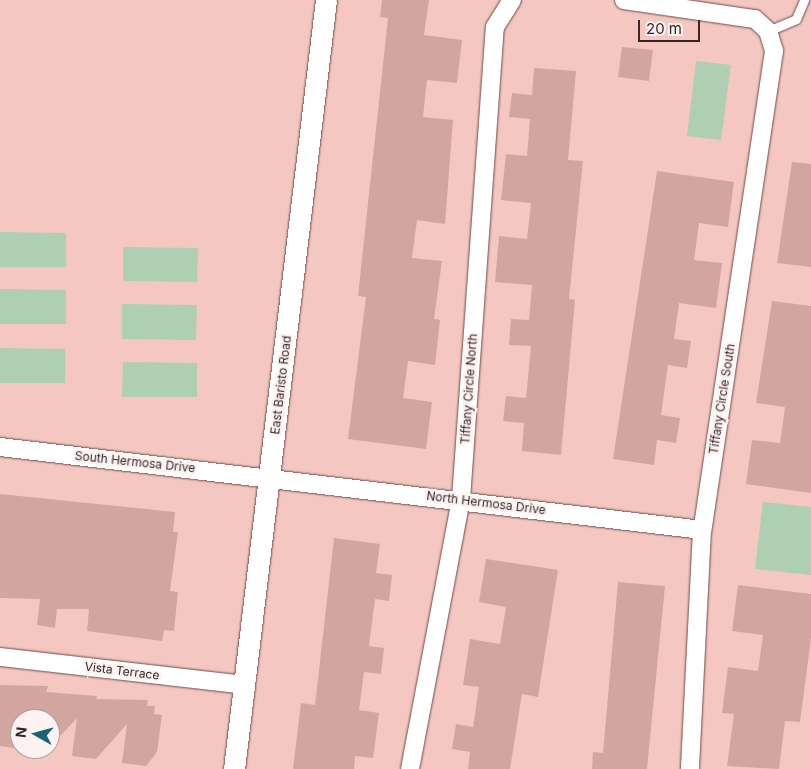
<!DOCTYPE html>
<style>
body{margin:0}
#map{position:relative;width:811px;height:769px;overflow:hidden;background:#f5c7c1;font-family:Inter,sans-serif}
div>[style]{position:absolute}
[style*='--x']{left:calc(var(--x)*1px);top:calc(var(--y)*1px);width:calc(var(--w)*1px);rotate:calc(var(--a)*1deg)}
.green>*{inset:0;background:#aecfb1}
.building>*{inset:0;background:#d2a69f}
.roads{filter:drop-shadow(0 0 1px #714b46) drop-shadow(0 0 1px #714b46)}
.service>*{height:9px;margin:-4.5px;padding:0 4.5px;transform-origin:4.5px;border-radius:4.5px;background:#fff}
.minor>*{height:18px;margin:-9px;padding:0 9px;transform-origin:9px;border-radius:9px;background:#fff}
.tertiary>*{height:21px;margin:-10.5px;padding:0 10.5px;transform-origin:10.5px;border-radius:10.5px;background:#fff}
span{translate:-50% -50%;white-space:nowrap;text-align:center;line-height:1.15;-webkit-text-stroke:5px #fcf2f1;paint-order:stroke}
.street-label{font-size:12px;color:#362523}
.north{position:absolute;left:10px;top:709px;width:50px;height:50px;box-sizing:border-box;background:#fcf2f1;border:1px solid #ada09f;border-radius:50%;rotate:277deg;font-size:14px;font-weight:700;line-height:20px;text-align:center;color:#362523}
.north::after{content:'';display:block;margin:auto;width:18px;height:22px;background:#19656f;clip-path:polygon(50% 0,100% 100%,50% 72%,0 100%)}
.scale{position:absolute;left:638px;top:20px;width:62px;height:22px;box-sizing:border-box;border:2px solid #362523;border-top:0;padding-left:6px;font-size:15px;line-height:18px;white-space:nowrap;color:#362523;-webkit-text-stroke:4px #fcf2f1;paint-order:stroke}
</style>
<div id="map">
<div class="green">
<div style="clip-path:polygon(696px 61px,731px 65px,721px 140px,687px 136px)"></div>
<div style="clip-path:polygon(0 232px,66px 233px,66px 267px,0 267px)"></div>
<div style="clip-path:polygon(123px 247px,198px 248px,197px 282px,123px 281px)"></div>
<div style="clip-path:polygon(0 289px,66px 290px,66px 324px,0 324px)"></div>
<div style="clip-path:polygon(122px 304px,197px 305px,196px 340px,122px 339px)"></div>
<div style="clip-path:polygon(0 348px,65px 349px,65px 383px,0 383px)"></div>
<div style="clip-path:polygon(123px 362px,197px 363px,197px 397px,122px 397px)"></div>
<div style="clip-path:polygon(763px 502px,811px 507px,811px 575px,755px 569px)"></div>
</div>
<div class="building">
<div style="clip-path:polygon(382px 0,429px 0,424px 35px,462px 40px,457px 83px,427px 80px,423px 117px,453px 120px,445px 224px,417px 220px,412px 258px,442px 261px,434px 319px,440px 320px,435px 365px,408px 361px,403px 398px,432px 402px,426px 449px,348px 439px,366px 297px,358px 296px,388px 18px,380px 17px)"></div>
<div style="clip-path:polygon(622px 47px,653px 50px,649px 81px,618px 77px)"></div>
<div style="clip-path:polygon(534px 68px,576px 71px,568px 160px,583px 161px,569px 299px,575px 300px,561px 455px,522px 451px,524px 423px,503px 421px,506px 396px,526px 398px,531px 346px,509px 345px,511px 319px,529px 320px,532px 285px,495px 282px,499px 236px,527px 239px,531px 203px,501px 200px,506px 154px,527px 156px,530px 119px,509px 117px,512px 93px,532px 95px)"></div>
<div style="clip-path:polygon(792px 162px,811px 164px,811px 267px,777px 263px)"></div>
<div style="clip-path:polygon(657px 171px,734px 182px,728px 227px,699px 223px,694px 260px,722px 263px,716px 308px,679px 303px,674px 339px,691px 341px,687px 368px,668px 365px,661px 415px,680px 418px,676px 443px,657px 440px,654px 465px,613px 459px)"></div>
<div style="clip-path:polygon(772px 301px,811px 306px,811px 493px,746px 484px,752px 440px,780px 443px,785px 407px,756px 403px)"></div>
<div style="clip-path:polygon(0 494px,175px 512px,173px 532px,178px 532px,170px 591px,178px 592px,174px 631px,164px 630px,162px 641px,87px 631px,89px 609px,57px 609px,55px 628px,37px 625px,40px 599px,0 598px)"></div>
<div style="clip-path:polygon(334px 538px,380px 544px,376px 573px,392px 575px,389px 601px,375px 599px,369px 646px,384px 648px,381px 674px,364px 672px,359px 710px,379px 713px,373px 758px,355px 756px,354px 769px,293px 769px,301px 703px,315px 705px)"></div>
<div style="clip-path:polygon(486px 559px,558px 570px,538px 697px,522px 694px,510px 769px,468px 769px,470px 752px,452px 749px,456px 724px,473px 727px,479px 687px,463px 685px,470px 639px,500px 644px,506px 607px,479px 602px)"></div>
<div style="clip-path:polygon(618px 582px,665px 586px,647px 769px,592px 769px,593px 752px,603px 753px)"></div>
<div style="clip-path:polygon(738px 585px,811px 594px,811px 638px,800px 722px,785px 721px,779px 769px,727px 766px,734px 714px,722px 713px,728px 667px,758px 671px,763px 635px,732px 631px)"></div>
<div style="clip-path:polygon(0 685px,48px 686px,46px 692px,97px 696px,96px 699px,148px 700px,147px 706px,155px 706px,154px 714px,162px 715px,157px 752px,146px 766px,122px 763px,127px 724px,96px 759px,72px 756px,77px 718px,50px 747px,50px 719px,20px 719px,20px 749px,0 746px)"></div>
</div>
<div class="roads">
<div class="service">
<div style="--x:768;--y:31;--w:30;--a:-23"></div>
<div style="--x:796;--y:19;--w:21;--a:-67"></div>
</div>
<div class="minor">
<div style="--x:624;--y:0;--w:132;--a:8.3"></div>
<div style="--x:755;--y:19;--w:18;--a:43"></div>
<div style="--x:768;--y:31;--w:21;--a:73"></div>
<div style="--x:774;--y:51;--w:484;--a:98.5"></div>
<div style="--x:702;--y:530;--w:239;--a:92.9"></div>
<div style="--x:0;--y:447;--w:707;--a:6.74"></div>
<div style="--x:0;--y:657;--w:246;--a:6.5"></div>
<div style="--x:410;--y:769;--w:275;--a:-79.3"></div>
<div style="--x:461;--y:499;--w:473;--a:-85.9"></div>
<div style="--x:495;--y:27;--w:32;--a:-58"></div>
</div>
<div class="tertiary">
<div style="--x:234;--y:769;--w:774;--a:-83.18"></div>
</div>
</div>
<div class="street-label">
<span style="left:281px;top:385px;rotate:-83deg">East Baristo Road</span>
<span style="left:469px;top:389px;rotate:-86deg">Tiffany Circle North</span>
<span style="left:722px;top:399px;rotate:-81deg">Tiffany Circle South</span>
<span style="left:135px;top:462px;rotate:6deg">South Hermosa Drive</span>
<span style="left:486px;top:503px;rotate:7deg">North Hermosa Drive</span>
<span style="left:122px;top:671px;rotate:7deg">Vista Terrace</span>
</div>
<div class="north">N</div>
<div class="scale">20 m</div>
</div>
